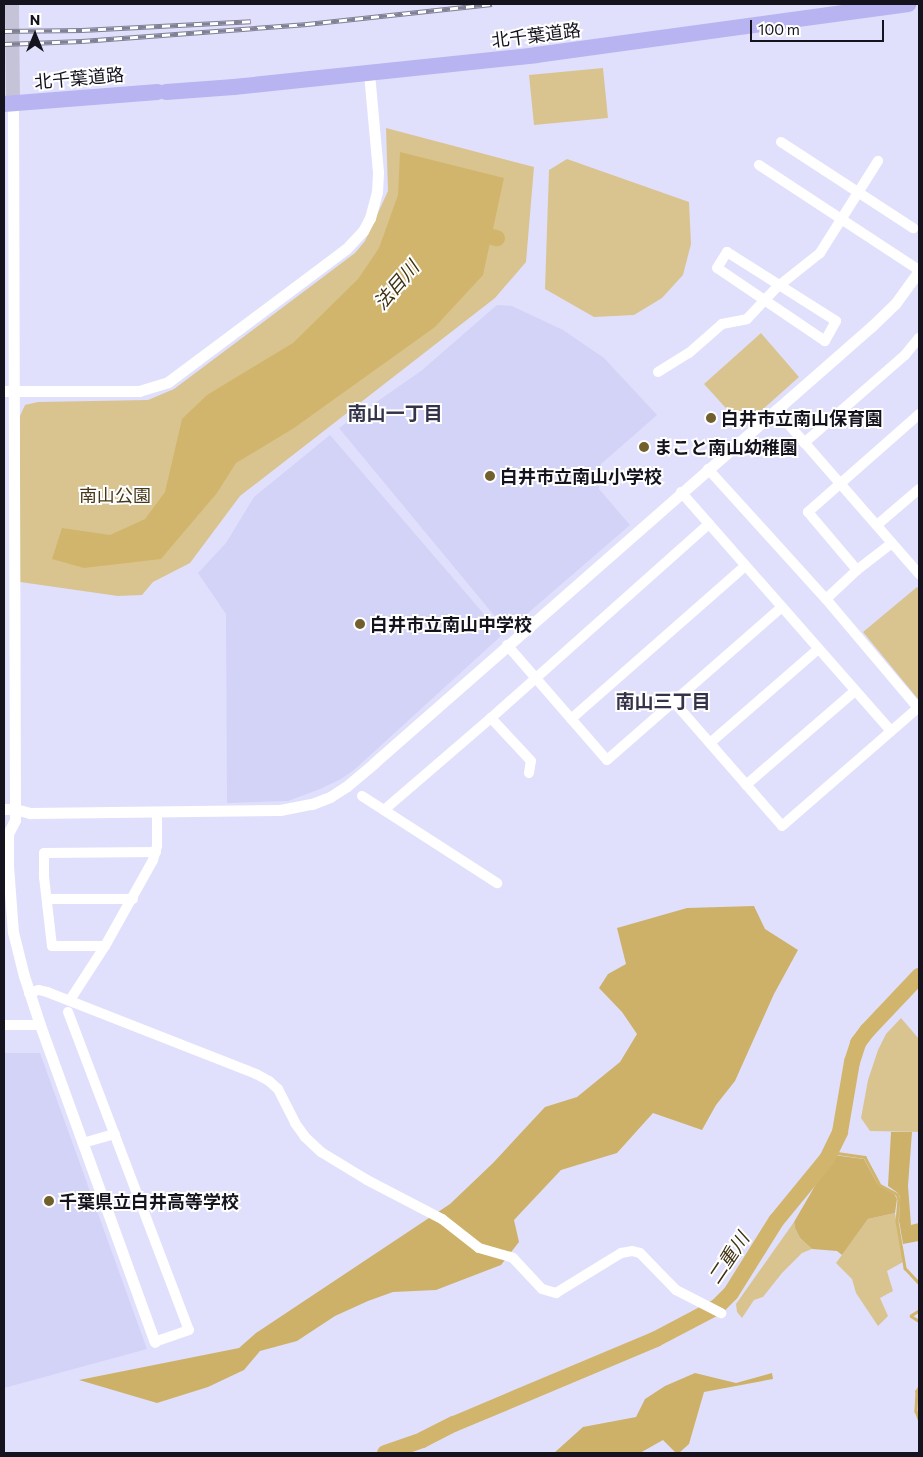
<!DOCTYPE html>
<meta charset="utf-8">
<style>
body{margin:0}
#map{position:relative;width:923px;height:1457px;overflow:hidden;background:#e0e0fd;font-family:Commissioner,"Noto Sans JP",sans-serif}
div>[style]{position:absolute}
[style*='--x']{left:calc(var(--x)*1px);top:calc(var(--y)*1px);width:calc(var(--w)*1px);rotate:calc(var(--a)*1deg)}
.built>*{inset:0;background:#d3d2f7}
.green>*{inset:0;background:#d9c48f}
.forest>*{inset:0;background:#ceb168}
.water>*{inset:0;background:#d2b56c}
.stream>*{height:2.5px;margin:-1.25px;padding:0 1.25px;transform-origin:1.25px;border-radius:1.25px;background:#d2b56c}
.river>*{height:16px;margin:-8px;padding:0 8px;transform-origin:8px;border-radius:8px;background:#d2b56c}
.minor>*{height:10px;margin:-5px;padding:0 5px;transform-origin:5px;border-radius:5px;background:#fff}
.tertiary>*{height:11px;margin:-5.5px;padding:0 5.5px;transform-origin:5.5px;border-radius:5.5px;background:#fff}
.secondary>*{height:14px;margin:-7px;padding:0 7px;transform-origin:7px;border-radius:7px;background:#c5c3d8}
.trunk>*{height:16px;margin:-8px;padding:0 8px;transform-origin:8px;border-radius:8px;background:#b8b4f2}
.rail>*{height:4.5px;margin-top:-2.25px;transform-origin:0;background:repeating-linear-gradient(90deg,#fff 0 8px,#818195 0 16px);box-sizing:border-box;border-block:1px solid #818195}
.dots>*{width:14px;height:14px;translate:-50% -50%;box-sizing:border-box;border:2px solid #fff;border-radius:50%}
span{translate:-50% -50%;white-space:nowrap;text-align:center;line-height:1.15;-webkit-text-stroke:4px #fff;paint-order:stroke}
.street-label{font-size:18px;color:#15141e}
.poi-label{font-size:18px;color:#15141e;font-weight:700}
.left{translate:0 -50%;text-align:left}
.park-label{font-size:18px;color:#463919}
.water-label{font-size:19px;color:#403313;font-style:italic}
.neighbourhood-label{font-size:19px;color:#34334a;font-weight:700}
.frame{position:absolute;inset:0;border:5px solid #15141e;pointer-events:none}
.north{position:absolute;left:10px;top:10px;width:50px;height:50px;-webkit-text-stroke:4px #fff;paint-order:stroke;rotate:0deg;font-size:14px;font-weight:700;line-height:20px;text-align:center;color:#15141e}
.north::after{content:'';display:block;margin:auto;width:18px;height:22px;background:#15141e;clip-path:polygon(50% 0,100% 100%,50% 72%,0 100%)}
.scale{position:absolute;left:750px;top:20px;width:134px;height:22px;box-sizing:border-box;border:2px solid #15141e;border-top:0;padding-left:6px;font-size:15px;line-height:18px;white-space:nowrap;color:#15141e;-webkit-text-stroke:4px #fff;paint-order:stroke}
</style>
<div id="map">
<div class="built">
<div style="clip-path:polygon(497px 305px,512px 306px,563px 330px,604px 358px,657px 415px,601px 464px,599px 489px,630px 525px,507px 631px,339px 428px,421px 371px)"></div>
<div style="clip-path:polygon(330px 435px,502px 635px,354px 770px,341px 779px,320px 789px,288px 801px,227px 803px,226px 614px,198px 573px,226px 543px,254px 497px)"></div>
<div style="clip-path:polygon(4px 1053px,40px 1053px,147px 1349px,4px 1388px)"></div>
</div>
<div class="green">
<div style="clip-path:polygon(603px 68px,608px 118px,534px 125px,529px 75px)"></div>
<div style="clip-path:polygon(386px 128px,534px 167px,526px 262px,495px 298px,240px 496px,190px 563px,153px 582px,142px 595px,118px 596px,20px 582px,20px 416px,25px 405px,38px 402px,148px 400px,174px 389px,355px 253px,365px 241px,388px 191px)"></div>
<div style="clip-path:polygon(567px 159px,689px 202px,691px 244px,683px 275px,662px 298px,634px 315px,594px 317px,545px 289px,549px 170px)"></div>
<div style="clip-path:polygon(761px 333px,799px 377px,743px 427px,704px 384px)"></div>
<div style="clip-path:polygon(917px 587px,919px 589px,918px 699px,863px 632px)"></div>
<div style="clip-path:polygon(901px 1018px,919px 1039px,919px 1132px,870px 1131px,861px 1118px,868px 1080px,878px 1050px,886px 1034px)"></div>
<div style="clip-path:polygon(895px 1213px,903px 1262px,887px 1271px,893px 1291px,880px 1298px,888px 1316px,878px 1326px,856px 1293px,852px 1279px,836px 1263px,868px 1219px)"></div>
<div style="clip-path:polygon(794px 1222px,795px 1228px,800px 1238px,812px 1249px,802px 1253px,782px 1273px,763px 1297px,754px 1300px,742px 1318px,737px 1312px,736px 1304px)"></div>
</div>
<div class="forest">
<div style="clip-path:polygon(754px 906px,765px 929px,798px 950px,774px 994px,735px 1081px,716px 1105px,702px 1130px,653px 1113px,617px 1153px,561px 1170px,514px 1220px,519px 1242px,501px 1265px,436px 1290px,393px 1292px,368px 1301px,335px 1316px,297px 1341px,260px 1351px,244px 1370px,208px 1387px,157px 1403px,79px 1380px,239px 1348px,256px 1333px,450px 1204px,493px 1163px,545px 1107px,577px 1097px,620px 1062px,637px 1034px,622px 1012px,599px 988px,608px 974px,626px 964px,617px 928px,687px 908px)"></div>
<div style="clip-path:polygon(891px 1132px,912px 1132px,908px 1186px,911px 1225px,919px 1223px,919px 1241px,903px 1244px,899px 1221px,900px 1197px,898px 1193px,888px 1186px)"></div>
<div style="clip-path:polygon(833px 1155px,864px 1159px,877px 1183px,893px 1192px,897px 1199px,895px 1213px,868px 1219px,842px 1255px,837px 1251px,812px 1249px,800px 1238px,795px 1228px,794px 1222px)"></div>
<div style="clip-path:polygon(695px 1373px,736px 1383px,772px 1373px,773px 1379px,704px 1392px,689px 1444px,679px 1453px,676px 1453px,663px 1440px,640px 1453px,554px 1453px,583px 1427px,636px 1417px,645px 1399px,665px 1386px)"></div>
</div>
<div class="water">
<div style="clip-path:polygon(400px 152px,504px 178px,483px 275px,435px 327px,294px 428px,236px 463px,217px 493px,161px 559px,84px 568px,52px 559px,62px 528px,110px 535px,145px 519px,165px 492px,182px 419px,207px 395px,293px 343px,358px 279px,379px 248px,398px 195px)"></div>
</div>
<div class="stream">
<div style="--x:830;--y:1152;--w:35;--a:8"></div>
<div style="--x:865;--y:1157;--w:32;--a:62"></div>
<div style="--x:880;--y:1185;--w:19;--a:28"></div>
<div style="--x:897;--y:1194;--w:5;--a:68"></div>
<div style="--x:899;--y:1199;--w:22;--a:95"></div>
<div style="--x:897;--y:1221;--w:48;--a:80.3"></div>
<div style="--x:905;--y:1268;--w:21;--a:47"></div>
<div style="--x:919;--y:1311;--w:9;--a:148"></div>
<div style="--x:911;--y:1316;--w:9;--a:32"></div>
<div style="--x:919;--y:1388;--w:4;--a:124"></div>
<div style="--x:917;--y:1391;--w:20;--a:93"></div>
<div style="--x:916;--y:1411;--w:9;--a:69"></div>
</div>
<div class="river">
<div style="--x:470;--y:231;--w:28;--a:15"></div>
<div style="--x:385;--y:1453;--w:39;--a:-19"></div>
<div style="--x:422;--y:1440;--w:36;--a:-27"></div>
<div style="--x:454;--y:1424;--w:219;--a:-22.8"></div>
<div style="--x:656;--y:1339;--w:69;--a:-27.7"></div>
<div style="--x:717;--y:1307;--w:20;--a:-45"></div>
<div style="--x:731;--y:1293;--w:85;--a:-58"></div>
<div style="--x:776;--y:1221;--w:80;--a:-50.6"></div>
<div style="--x:827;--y:1159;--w:30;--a:-64"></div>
<div style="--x:840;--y:1132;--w:71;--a:-80.3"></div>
<div style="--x:852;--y:1062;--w:20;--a:-72"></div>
<div style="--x:858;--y:1043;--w:15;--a:-53"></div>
<div style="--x:867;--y:1031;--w:76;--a:-46.6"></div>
</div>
<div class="minor">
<div style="--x:781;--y:142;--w:158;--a:33.1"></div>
<div style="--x:759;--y:165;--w:191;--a:33.3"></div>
<div style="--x:727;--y:252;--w:129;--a:32.3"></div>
<div style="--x:836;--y:321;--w:23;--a:119"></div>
<div style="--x:825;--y:341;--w:130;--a:-145.9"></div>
<div style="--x:717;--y:268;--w:19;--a:-58"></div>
<div style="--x:658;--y:372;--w:36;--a:-32"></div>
<div style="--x:689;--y:353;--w:44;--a:-41.3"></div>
<div style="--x:722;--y:324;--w:25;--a:-11"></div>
<div style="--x:747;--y:319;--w:42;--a:-46.9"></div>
<div style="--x:776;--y:288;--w:56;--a:-38.5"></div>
<div style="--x:820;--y:253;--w:109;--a:-57.8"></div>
<div style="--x:776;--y:410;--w:218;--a:48.9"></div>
<div style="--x:804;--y:443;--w:134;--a:-41.1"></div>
<div style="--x:905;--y:355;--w:22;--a:-51"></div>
<div style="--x:708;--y:469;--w:176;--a:47.8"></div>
<div style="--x:826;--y:599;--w:143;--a:49.8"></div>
<div style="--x:681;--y:492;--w:318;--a:48.7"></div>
<div style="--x:877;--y:525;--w:55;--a:-40.6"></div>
<div style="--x:857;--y:570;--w:76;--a:-130.2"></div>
<div style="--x:808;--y:512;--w:148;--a:-41.4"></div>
<div style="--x:826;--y:599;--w:42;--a:-43.1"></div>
<div style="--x:857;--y:570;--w:44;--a:-37.6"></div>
<div style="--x:507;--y:645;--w:152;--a:49"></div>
<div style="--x:607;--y:760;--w:232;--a:-41.2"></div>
<div style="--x:674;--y:702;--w:164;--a:48.9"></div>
<div style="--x:782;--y:826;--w:181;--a:-41"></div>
<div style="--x:571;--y:719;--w:232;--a:-41.3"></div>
<div style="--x:710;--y:743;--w:143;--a:-41"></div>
<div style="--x:529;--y:773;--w:12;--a:-81"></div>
<div style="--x:531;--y:761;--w:59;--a:-132.9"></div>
<div style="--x:491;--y:718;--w:292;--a:-41.7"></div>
<div style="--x:746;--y:785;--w:144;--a:-40.8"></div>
<div style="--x:362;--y:796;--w:161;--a:32.8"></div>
<div style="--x:384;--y:810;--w:141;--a:-40.7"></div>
<div style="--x:47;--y:899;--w:86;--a:0"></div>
<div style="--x:105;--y:946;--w:53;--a:180"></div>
<div style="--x:52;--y:946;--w:69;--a:-96.6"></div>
<div style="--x:44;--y:877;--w:24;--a:-90"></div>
<div style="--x:44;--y:853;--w:112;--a:-0.5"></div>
<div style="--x:29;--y:993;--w:10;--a:-17"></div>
<div style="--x:39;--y:990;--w:8;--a:14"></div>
<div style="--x:47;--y:992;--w:225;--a:21.4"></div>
<div style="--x:256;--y:1074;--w:15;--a:28"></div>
<div style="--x:269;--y:1081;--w:12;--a:42"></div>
<div style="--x:278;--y:1089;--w:38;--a:63"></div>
<div style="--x:295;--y:1123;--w:17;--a:54"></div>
<div style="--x:305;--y:1137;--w:22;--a:43"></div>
<div style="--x:321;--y:1152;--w:54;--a:31.3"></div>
<div style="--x:367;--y:1180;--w:85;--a:27.5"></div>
<div style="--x:442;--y:1219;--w:47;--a:38.1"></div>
<div style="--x:479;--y:1248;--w:35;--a:16"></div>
<div style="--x:513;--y:1258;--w:42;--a:46.9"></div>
<div style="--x:542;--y:1289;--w:15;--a:16"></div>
<div style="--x:556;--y:1293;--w:76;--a:-31.6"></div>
<div style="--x:621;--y:1253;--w:11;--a:-10"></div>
<div style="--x:632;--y:1251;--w:8;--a:14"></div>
<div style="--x:640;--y:1253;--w:52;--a:45.8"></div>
<div style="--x:676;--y:1290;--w:51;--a:27.1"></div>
<div style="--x:70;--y:1000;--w:64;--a:-57.1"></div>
<div style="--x:105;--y:946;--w:98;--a:-60.8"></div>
<div style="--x:153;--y:860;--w:15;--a:-74"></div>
<div style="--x:157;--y:846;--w:33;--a:-90"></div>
<div style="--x:68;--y:1012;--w:340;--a:69.2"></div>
<div style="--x:189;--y:1330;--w:36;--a:161"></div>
<div style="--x:4;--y:1025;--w:36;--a:0"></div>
<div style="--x:83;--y:1143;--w:33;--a:-16"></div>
</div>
<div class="tertiary">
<div style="--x:13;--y:104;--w:716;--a:89.84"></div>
<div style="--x:15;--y:820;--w:16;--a:117"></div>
<div style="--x:8;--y:834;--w:32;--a:90"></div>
<div style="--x:8;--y:866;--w:66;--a:85.7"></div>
<div style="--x:13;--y:932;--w:45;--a:76"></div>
<div style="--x:24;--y:976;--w:52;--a:71.9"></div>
<div style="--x:40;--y:1025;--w:337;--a:70.1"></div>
<div style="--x:4;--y:391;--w:135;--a:0"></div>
<div style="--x:139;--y:391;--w:30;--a:-17"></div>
<div style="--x:168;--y:382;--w:222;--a:-36.8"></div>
<div style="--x:346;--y:249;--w:25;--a:-47"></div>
<div style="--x:363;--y:231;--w:15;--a:-62"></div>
<div style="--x:370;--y:218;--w:27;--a:-75"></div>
<div style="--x:377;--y:192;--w:20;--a:-87"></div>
<div style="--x:378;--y:172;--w:98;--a:-95.2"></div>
<div style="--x:4;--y:809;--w:11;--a:0"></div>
<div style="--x:15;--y:809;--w:16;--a:15"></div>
<div style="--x:30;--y:813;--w:250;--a:-0.7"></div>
<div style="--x:280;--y:810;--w:33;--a:-11"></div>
<div style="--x:312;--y:804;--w:19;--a:-21"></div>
<div style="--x:330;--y:797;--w:20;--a:-33"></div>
<div style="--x:347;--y:786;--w:35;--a:-40"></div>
<div style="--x:374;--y:763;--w:663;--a:-41.27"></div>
<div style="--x:872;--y:326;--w:32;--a:-44"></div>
<div style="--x:895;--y:304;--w:41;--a:-54"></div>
</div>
<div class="secondary">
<div style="--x:12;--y:4;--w:100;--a:89.4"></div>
</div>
<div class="trunk">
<div style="--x:166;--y:92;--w:68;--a:-4.2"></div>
<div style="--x:234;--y:87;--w:304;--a:-6"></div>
<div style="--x:536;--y:55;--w:376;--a:-7.8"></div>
<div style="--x:4;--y:104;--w:154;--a:-4.5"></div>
</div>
<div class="rail">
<div style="--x:4;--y:31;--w:78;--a:-0.7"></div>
<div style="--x:82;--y:30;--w:169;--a:-3"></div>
<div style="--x:4;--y:44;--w:78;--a:-2.2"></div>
<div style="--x:82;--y:41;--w:226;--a:-4.3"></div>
<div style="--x:307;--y:24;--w:186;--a:-6.2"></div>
</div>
<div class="dots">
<div style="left:711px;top:418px;background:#725f2e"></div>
<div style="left:644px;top:447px;background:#725f2e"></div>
<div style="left:490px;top:476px;background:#725f2e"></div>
<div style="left:360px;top:624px;background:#725f2e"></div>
<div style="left:49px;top:1201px;background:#725f2e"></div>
</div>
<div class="street-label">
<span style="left:536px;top:35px;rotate:-7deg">北千葉道路</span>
<span style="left:79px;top:78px;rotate:-5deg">北千葉道路</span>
</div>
<div class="poi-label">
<span class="left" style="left:721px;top:418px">白井市立南山保育園</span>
<span class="left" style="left:654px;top:447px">まこと南山幼稚園</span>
<span class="left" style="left:500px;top:476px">白井市立南山小学校</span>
<span class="left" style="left:370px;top:624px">白井市立南山中学校</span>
<span class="left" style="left:59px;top:1201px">千葉県立白井高等学校</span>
</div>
<div class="park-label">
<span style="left:115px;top:495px">南山公園</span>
</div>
<div class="water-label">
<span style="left:396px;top:285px;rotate:-49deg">法目川</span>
<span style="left:728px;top:1258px;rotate:-56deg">二重川</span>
</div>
<div class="neighbourhood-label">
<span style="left:395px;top:413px">南山一丁目</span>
<span style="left:663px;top:701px">南山三丁目</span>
</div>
<div class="frame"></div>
<div class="north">N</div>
<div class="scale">100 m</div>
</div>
